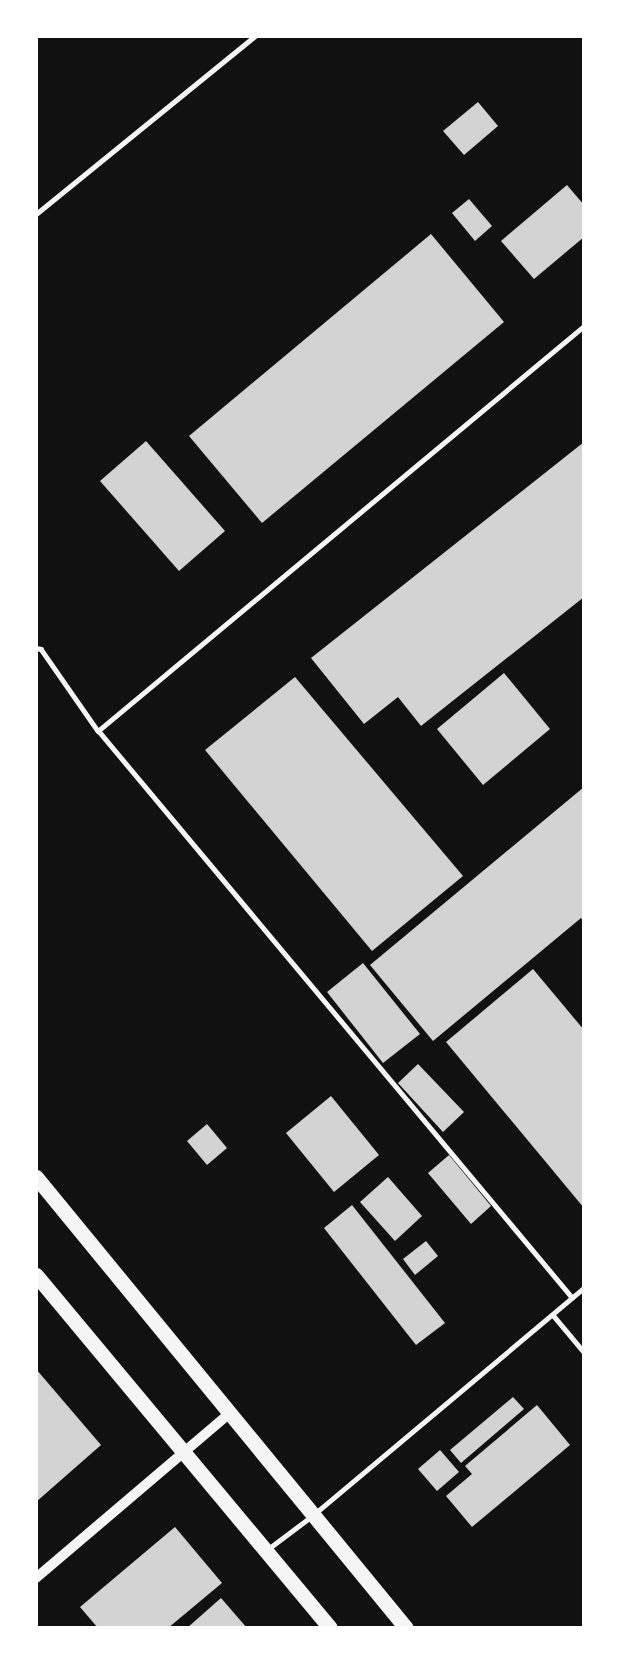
<!DOCTYPE html>
<style>
body{margin:0}
#map{position:relative;width:620px;height:1664px;overflow:hidden;background:#111;font-family:"PT Sans Narrow",sans-serif}
div>[style]{position:absolute}
[style*='--x']{left:calc(var(--x)*1px);top:calc(var(--y)*1px);width:calc(var(--w)*1px);rotate:calc(var(--a)*1deg)}
.building>*{inset:0;background:#d3d3d3}
.service>*{height:4.5px;margin:-2.25px;padding:0 2.25px;transform-origin:2.25px;border-radius:2.25px;background:#f5f5f5}
.tertiary>*{height:10px;margin:-5px;padding:0 5px;transform-origin:5px;border-radius:5px;background:#f5f5f5}
.primary>*{height:15px;margin:-7.5px;padding:0 7.5px;transform-origin:7.5px;border-radius:7.5px;background:#f5f5f5}
span{translate:-50% -50%;white-space:nowrap;text-align:center;line-height:1.15;-webkit-text-stroke:5px #fff;paint-order:stroke}
.frame{position:absolute;inset:0;border:38px solid #fff;pointer-events:none}
</style>
<div id="map">
<div class="building">
<div style="clip-path:polygon(478px 102px,498px 126px,464px 155px,443px 131px)"></div>
<div style="clip-path:polygon(567px 185px,584px 205px,584px 237px,534px 279px,501px 241px)"></div>
<div style="clip-path:polygon(469px 199px,492px 226px,475px 241px,452px 213px)"></div>
<div style="clip-path:polygon(431px 234px,504px 322px,262px 523px,189px 436px)"></div>
<div style="clip-path:polygon(146px 441px,225px 531px,179px 571px,100px 481px)"></div>
<div style="clip-path:polygon(584px 442px,584px 597px,421px 726px,398px 697px,364px 724px,311px 658px)"></div>
<div style="clip-path:polygon(504px 673px,550px 729px,483px 785px,437px 729px)"></div>
<div style="clip-path:polygon(295px 677px,463px 876px,372px 951px,205px 750px)"></div>
<div style="clip-path:polygon(584px 787px,584px 922px,581px 918px,433px 1041px,370px 965px)"></div>
<div style="clip-path:polygon(363px 963px,420px 1034px,383px 1063px,327px 992px)"></div>
<div style="clip-path:polygon(533px 969px,584px 1030px,584px 1208px,446px 1042px)"></div>
<div style="clip-path:polygon(418px 1064px,464px 1112px,443px 1132px,398px 1083px)"></div>
<div style="clip-path:polygon(331px 1096px,379px 1155px,334px 1192px,286px 1133px)"></div>
<div style="clip-path:polygon(207px 1124px,227px 1148px,207px 1165px,187px 1141px)"></div>
<div style="clip-path:polygon(449px 1155px,491px 1206px,471px 1224px,428px 1173px)"></div>
<div style="clip-path:polygon(388px 1177px,422px 1216px,395px 1241px,360px 1202px)"></div>
<div style="clip-path:polygon(352px 1205px,445px 1323px,416px 1345px,324px 1228px)"></div>
<div style="clip-path:polygon(426px 1241px,438px 1256px,415px 1275px,403px 1259px)"></div>
<div style="clip-path:polygon(36px 1369px,101px 1445px,36px 1502px)"></div>
<div style="clip-path:polygon(513px 1397px,524px 1409px,461px 1463px,450px 1450px)"></div>
<div style="clip-path:polygon(537px 1405px,570px 1445px,472px 1527px,446px 1496px,472px 1474px,465px 1466px)"></div>
<div style="clip-path:polygon(440px 1450px,459px 1472px,437px 1491px,418px 1469px)"></div>
<div style="clip-path:polygon(175px 1527px,222px 1583px,168px 1628px,98px 1628px,80px 1607px)"></div>
<div style="clip-path:polygon(221px 1598px,247px 1628px,187px 1628px)"></div>
</div>
<div class="service">
<div style="--x:36;--y:214;--w:282;--a:-39.1"></div>
<div style="--x:36;--y:648;--w:5;--a:11"></div>
<div style="--x:41;--y:649;--w:100;--a:55.2"></div>
<div style="--x:572;--y:1298;--w:739;--a:-129.89"></div>
<div style="--x:98;--y:731;--w:633;--a:-39.81"></div>
<div style="--x:553;--y:1315;--w:48;--a:50"></div>
<div style="--x:268;--y:1549;--w:55;--a:-36.9"></div>
<div style="--x:312;--y:1516;--w:355;--a:-40"></div>
</div>
<div class="tertiary">
<div style="--x:36;--y:1578;--w:255;--a:-40.4"></div>
</div>
<div class="primary">
<div style="--x:36;--y:1177;--w:583;--a:50.63"></div>
<div style="--x:36;--y:1275;--w:459;--a:50.2"></div>
</div>
<div class="frame"></div>
</div>
